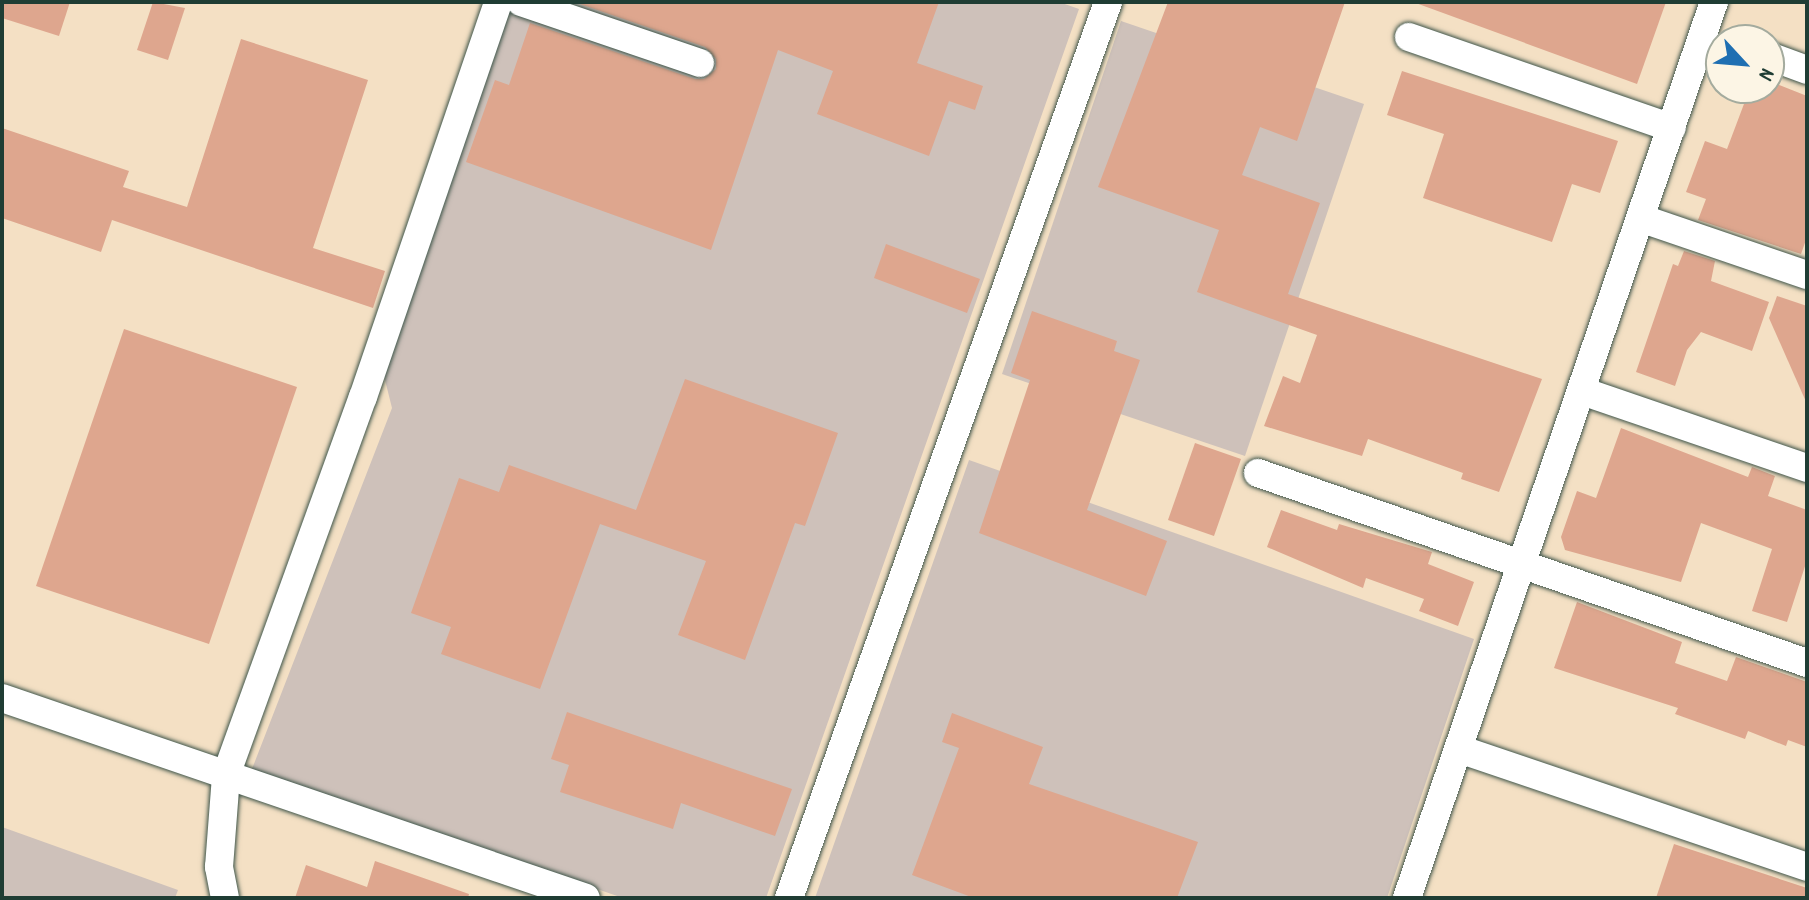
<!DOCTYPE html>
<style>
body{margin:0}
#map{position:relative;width:1809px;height:900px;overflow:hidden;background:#f4e0c4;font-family:Dekko,sans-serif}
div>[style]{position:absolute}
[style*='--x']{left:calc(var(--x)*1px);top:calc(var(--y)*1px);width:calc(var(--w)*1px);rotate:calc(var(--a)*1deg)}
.industrial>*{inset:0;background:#cec1ba}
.building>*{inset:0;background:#dea68e}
.roads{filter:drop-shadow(0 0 2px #3f554a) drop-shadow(0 0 2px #3f554a)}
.street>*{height:28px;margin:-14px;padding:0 14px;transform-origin:14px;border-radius:14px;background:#fff}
span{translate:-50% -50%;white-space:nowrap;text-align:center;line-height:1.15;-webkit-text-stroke:7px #fcf5e5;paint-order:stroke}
.frame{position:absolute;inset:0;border:4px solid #1f3d34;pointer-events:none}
.north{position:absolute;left:1705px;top:24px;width:80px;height:80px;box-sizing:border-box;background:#fcf5e5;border:2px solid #a4ab9e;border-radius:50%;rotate:116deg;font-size:22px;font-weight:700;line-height:32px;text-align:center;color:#1f3d34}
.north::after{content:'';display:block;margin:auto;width:28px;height:36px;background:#1f6fb2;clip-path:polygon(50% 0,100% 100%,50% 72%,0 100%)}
</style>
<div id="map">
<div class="industrial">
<div style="clip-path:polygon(511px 2px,1059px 2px,1079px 9px,766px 898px,623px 898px,252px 769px,392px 408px,384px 376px)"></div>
<div style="clip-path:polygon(1121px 21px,1364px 104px,1245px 456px,1002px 374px)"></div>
<div style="clip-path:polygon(969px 460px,1474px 639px,1387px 898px,815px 898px)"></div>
<div style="clip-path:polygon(2px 827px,178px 890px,175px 898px,2px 898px)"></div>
</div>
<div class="building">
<div style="clip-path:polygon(2px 2px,70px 2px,59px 36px,2px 18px)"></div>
<div style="clip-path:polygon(153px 2px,185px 8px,168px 60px,137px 50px)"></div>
<div style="clip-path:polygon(574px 2px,939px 2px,917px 63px,983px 86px,975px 110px,949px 101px,929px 156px,817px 114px,833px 71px,778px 50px,711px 250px,466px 162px,495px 80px,509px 85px,530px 23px,695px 79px,704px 79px,716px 69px,716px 59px,705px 47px)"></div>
<div style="clip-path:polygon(1168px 2px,1345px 2px,1297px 141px,1260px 127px,1242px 175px,1320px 203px,1288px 294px,1542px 379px,1499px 492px,1461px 479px,1463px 473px,1368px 439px,1362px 456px,1264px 426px,1283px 376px,1300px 383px,1317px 335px,1197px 292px,1219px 230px,1098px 187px)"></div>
<div style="clip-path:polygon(1413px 2px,1666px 2px,1637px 84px)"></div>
<div style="clip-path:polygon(241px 39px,368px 80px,313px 248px,385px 271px,373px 308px,112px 220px,101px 252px,2px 218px,2px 128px,129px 171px,123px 187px,187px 207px)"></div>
<div style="clip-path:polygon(1402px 71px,1618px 141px,1600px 193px,1572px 184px,1552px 242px,1423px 198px,1444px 134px,1387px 115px)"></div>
<div style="clip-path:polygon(1769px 81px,1807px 96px,1807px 237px,1801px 254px,1698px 220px,1706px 199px,1686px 192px,1705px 141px,1727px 149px,1750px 88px,1769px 88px)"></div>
<div style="clip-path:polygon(886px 244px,980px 279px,967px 313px,874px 278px)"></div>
<div style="clip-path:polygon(1684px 251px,1715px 261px,1711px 281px,1769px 302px,1752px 351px,1701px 332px,1687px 350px,1675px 386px,1636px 372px,1673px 264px,1678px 266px)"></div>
<div style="clip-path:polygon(1777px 296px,1807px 306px,1807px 404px,1769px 318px)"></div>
<div style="clip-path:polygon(1032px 311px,1117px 341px,1114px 351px,1140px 360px,1087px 510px,1167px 541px,1146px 596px,979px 533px,1030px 380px,1011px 373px)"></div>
<div style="clip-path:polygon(124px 329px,297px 387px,209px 644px,36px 586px)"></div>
<div style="clip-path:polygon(685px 379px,838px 433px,805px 526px,795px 523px,745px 660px,678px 635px,706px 561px,600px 524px,540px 689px,441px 654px,451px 627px,411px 613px,459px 478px,499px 492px,509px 465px,636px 510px)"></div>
<div style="clip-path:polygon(1621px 428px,1748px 477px,1752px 467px,1775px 476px,1768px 496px,1807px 510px,1807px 560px,1787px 622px,1752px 611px,1772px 549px,1701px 523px,1681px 582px,1565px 550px,1561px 537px,1577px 491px,1596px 498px)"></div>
<div style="clip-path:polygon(1195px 443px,1241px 459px,1214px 536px,1168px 520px)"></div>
<div style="clip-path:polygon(1281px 510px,1337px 530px,1339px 524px,1432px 552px,1428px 564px,1474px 582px,1458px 626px,1419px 611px,1424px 599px,1366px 578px,1363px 588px,1267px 547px)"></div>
<div style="clip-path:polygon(1577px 602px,1682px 642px,1675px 663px,1727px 681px,1736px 657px,1807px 682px,1807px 747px,1788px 740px,1786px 746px,1748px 731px,1745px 739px,1675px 714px,1678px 708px,1554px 668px)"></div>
<div style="clip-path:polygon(567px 712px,792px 789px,775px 836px,681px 803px,673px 829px,560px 792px,569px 765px,551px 759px)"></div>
<div style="clip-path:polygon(952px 713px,1043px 747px,1029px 784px,1198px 842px,1177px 898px,974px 898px,912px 875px,959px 748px,942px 742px)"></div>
<div style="clip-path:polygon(1674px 844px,1807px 888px,1807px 898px,1656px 898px)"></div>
<div style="clip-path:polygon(375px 861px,469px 894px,468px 898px,295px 898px,306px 865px,367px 887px)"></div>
</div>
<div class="roads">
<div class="street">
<div style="--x:521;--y:2;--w:189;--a:18.8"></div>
<div style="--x:1409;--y:37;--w:278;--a:19.1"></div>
<div style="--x:1769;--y:56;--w:40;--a:20.2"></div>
<div style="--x:1643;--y:219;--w:173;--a:18.9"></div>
<div style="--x:1582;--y:391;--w:238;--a:18.9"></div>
<div style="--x:1258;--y:473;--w:581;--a:19.09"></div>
<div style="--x:2;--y:698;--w:617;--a:18.9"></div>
<div style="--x:1459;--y:749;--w:367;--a:18.7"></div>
<div style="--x:225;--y:898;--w:32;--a:-101"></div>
<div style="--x:219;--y:867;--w:92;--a:-85.6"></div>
<div style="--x:226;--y:775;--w:402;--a:-70.1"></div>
<div style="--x:363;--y:397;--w:417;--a:-71.1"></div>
<div style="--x:789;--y:898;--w:951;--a:-70.4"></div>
<div style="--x:1407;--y:898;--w:947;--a:-71.09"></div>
</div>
</div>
<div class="frame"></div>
<div class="north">N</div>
</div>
